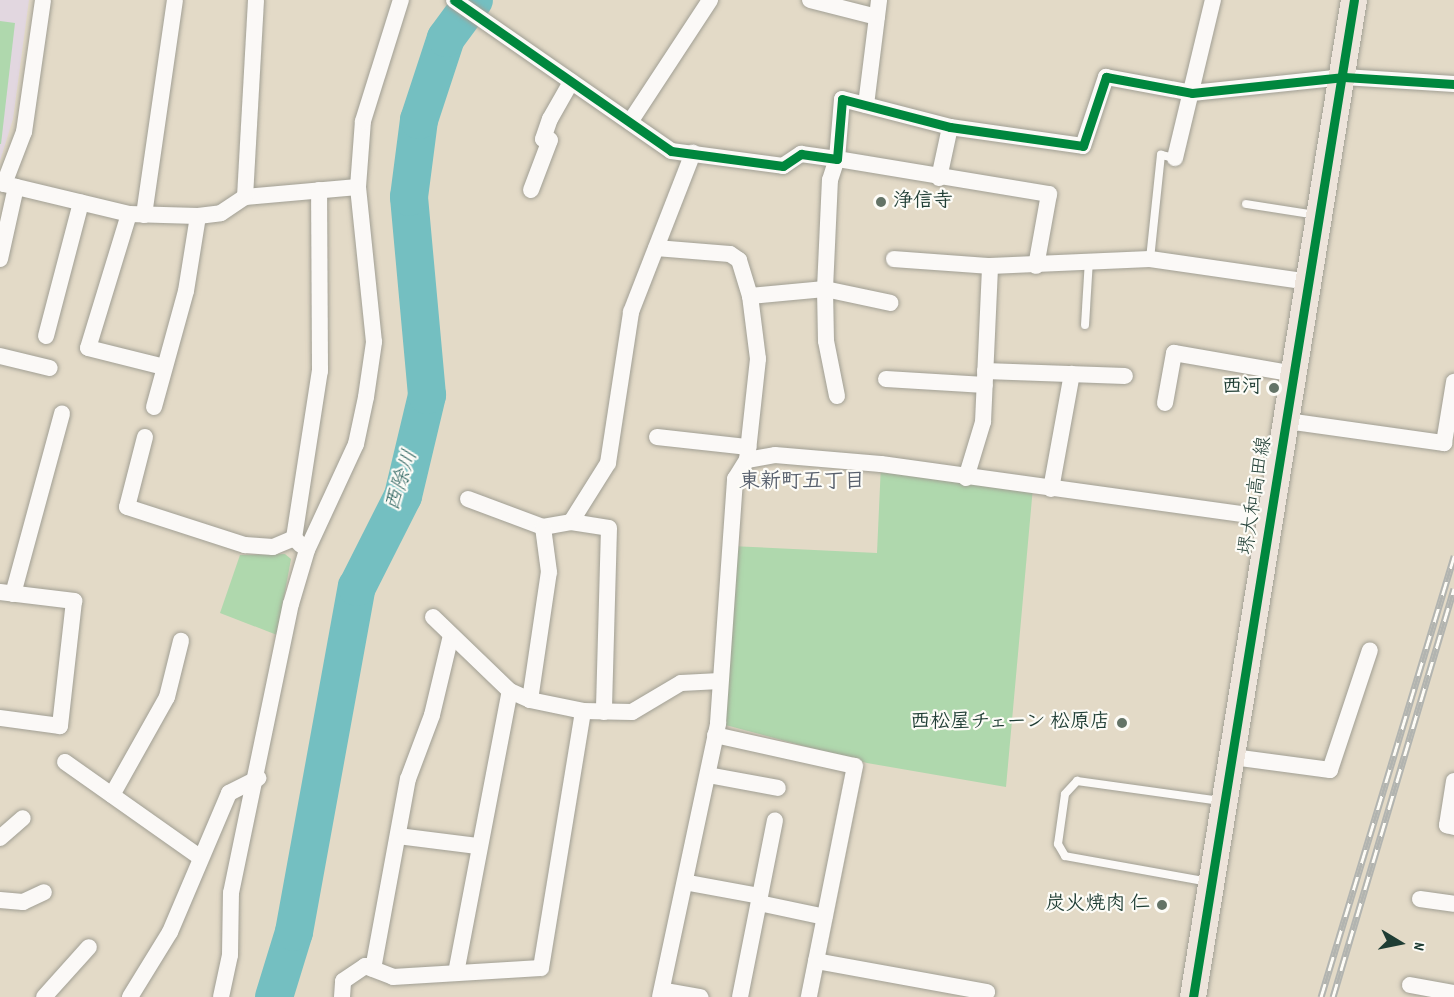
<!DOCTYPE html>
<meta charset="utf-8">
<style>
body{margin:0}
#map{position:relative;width:1454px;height:997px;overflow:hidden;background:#e3dac7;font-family:Dekko,"Klee One",sans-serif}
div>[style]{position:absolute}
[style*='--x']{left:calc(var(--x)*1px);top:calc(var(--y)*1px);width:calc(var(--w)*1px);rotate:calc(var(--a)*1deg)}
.built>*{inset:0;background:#e2d7e0}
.green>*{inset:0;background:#afd8ad}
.river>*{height:38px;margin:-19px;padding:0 19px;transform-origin:19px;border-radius:19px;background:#74bfc1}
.roads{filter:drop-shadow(0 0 2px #a19f94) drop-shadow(0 0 2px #a19f94)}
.service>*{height:8px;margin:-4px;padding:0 4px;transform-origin:4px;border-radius:4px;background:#fbf9f7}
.minor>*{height:16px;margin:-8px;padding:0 8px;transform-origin:8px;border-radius:8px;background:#fbf9f7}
.primary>*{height:26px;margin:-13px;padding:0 13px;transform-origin:13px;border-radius:13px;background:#ede4db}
.rail>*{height:7px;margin-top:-3.5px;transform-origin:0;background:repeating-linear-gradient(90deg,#fdfcf7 0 14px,#b2b4b0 0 28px);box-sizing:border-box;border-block:2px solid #b2b4b0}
.cycleway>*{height:9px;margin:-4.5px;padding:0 4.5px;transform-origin:4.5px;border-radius:4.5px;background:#00873e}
.dots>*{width:16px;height:16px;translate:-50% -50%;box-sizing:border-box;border:3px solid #fdfcf7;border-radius:50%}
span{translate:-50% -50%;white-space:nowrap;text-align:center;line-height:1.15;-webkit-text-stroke:4.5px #fdfcf7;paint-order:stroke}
.poi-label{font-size:20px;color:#1f3d34;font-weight:700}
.left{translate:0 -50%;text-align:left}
.right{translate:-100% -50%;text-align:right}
.street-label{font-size:20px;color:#1f3d34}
.water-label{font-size:21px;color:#2a615d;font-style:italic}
.neighbourhood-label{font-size:21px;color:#58606d;font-weight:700}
.north{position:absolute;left:1370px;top:913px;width:60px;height:60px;-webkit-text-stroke:4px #fdfcf7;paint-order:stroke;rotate:100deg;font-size:16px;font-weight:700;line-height:24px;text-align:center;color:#1f3d34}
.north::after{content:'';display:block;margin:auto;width:21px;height:27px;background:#1f3d34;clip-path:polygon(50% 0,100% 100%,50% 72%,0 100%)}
</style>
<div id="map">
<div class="built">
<div style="clip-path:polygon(0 0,29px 0,13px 119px,0 161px)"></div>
</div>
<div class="green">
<div style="clip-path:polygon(0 21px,15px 23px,1px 144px,0 144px)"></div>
<div style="clip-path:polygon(881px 464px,1033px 487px,1006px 787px,867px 763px,718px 723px,730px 546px,877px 553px)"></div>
<div style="clip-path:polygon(285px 554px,291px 559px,277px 635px,220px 613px,240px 555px)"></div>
</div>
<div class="river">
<div style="--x:274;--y:997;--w:68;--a:-72.9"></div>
<div style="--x:294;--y:932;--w:351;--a:-79.7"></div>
<div style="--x:357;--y:587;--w:102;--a:-63.2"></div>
<div style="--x:403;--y:496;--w:104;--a:-76.6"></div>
<div style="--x:427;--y:395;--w:199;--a:-95.2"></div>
<div style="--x:409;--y:197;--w:78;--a:-82.6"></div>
<div style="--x:419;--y:120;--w:86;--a:-71.8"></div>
<div style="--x:446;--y:38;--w:47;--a:-53.6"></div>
</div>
<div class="roads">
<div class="service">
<div style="--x:1246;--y:204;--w:71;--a:8.9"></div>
<div style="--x:1150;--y:259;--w:105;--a:-84"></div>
<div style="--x:1161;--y:155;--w:14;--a:12"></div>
<div style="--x:1085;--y:325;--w:66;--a:-86.5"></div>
<div style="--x:1209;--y:882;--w:146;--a:-169.8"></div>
<div style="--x:1065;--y:856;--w:14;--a:-120"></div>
<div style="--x:1058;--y:844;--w:50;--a:-82"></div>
<div style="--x:1065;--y:794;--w:18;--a:-47"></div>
<div style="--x:1077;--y:781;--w:145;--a:7.9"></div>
</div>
<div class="minor">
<div style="--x:454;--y:0;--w:264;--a:34.8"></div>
<div style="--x:671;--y:151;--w:113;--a:7.6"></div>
<div style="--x:783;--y:166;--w:22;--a:-34"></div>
<div style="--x:801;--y:154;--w:36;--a:8"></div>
<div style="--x:837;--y:159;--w:60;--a:-85.2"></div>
<div style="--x:842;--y:99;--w:112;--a:14.5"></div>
<div style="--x:950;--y:127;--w:134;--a:8.1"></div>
<div style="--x:1083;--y:146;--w:73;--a:-71.6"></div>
<div style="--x:1106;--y:77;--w:87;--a:10.5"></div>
<div style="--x:1192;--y:93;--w:153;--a:-6"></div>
<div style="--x:1344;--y:77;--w:110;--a:3.6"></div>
<div style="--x:810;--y:0;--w:69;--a:14.2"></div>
<div style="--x:866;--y:105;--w:106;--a:-82.9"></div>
<div style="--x:630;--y:122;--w:146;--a:-56.7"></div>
<div style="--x:1175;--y:158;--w:163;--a:-76.5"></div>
<div style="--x:939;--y:178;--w:52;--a:-77.8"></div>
<div style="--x:0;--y:183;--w:133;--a:13.5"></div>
<div style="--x:129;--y:214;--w:69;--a:1.7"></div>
<div style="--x:198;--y:216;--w:23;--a:-7"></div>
<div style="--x:221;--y:213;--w:29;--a:-34"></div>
<div style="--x:245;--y:197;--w:113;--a:-5.1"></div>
<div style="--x:4;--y:184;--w:56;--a:-69"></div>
<div style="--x:24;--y:132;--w:133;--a:-81.8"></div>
<div style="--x:531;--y:190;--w:53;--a:-69.2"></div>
<div style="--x:550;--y:140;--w:7;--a:-172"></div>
<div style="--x:543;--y:139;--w:21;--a:-71"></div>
<div style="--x:550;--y:119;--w:43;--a:-60.4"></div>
<div style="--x:245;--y:197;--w:197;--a:-86.8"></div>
<div style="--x:129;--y:214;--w:140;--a:107"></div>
<div style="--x:88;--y:348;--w:78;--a:14"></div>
<div style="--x:144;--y:215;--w:217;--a:-81.8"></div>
<div style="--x:656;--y:248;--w:74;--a:4.6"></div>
<div style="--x:730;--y:254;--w:11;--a:34"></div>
<div style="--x:739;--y:260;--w:38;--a:73"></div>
<div style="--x:0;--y:259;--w:74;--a:-77.5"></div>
<div style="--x:894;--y:259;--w:96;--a:4.2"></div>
<div style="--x:46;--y:336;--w:138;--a:-75.3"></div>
<div style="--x:0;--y:356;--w:51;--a:13.5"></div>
<div style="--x:985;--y:371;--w:140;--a:2"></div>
<div style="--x:886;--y:379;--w:99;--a:3.5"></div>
<div style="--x:837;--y:396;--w:56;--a:-101.3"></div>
<div style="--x:826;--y:341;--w:52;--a:-91.1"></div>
<div style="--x:825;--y:289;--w:109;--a:-87.4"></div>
<div style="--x:830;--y:180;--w:22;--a:-72"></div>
<div style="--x:837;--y:159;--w:215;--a:9.4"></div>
<div style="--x:1049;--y:194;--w:73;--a:100.2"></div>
<div style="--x:1165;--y:403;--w:51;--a:-79.8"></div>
<div style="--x:1174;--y:353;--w:122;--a:9.9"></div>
<div style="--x:154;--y:407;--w:120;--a:-74.6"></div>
<div style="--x:186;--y:291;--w:76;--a:-80.9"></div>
<div style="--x:1287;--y:421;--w:159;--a:8"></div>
<div style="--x:1444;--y:443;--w:62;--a:-80.7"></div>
<div style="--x:145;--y:437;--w:72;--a:104.4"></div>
<div style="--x:127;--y:507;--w:124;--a:17.9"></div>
<div style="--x:245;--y:545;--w:28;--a:4"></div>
<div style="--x:273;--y:547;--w:23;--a:-23"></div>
<div style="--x:294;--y:538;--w:10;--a:45"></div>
<div style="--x:657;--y:437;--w:92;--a:6.3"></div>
<div style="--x:747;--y:460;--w:102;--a:-83.8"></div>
<div style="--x:758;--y:359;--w:64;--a:-97.2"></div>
<div style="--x:750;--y:296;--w:75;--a:-5.3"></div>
<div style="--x:825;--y:289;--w:67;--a:12"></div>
<div style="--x:966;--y:478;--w:59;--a:-73.1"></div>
<div style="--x:983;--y:422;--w:156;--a:-87.4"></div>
<div style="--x:990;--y:266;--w:160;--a:-2.5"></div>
<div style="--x:1150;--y:259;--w:161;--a:8.2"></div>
<div style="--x:1051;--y:489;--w:117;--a:-79.7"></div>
<div style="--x:468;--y:499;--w:80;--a:20.5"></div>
<div style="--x:543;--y:527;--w:28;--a:-10"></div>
<div style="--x:571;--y:522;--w:38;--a:9"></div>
<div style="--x:609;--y:528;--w:184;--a:91.6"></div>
<div style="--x:571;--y:522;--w:70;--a:-57.9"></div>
<div style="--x:608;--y:463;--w:153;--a:-81.3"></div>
<div style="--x:631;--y:312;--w:171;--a:-68.7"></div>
<div style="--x:294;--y:538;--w:169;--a:-81.2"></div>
<div style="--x:320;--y:371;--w:181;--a:-90.3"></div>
<div style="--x:0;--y:592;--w:75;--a:6.9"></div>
<div style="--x:74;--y:601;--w:126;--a:96.4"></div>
<div style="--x:60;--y:726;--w:61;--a:-172.4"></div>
<div style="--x:13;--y:594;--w:187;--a:-74.8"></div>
<div style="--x:433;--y:617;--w:107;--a:43.9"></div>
<div style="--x:510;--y:691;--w:22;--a:24"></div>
<div style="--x:530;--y:700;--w:54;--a:11.7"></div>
<div style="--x:583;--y:711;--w:49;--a:1.2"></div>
<div style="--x:632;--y:712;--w:57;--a:-30.6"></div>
<div style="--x:681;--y:683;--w:39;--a:-3"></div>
<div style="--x:530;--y:700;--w:129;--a:-81.6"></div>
<div style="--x:549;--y:572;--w:45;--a:-97.6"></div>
<div style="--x:715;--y:735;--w:143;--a:12.5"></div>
<div style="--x:855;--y:766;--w:236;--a:101.3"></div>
<div style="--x:1233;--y:757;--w:98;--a:7.6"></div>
<div style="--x:1330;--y:770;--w:126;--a:-71.6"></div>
<div style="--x:65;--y:762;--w:166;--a:35.2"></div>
<div style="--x:708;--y:775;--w:71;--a:10.5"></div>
<div style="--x:1454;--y:781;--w:45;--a:99"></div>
<div style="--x:1447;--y:825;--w:7;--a:16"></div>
<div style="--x:112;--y:795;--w:112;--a:-60.7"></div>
<div style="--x:167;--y:697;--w:58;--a:-76"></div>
<div style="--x:398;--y:836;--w:80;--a:7.2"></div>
<div style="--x:0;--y:838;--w:30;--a:-41"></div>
<div style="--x:689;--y:883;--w:72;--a:10.4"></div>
<div style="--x:1420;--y:899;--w:34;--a:8"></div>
<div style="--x:0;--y:900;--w:23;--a:5"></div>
<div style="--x:23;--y:902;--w:23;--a:-25"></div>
<div style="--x:759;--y:903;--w:67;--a:12"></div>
<div style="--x:816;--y:961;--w:174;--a:10.3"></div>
<div style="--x:373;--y:969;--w:193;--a:-79.6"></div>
<div style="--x:408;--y:779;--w:68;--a:-69.4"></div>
<div style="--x:432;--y:715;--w:82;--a:-76.6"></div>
<div style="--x:456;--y:973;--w:287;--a:-79.2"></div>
<div style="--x:1410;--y:985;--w:45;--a:10.3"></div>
<div style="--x:665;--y:991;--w:36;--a:10"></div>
<div style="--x:44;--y:997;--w:67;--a:-48"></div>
<div style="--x:130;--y:997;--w:76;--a:-58.4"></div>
<div style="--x:170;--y:932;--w:151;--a:-67"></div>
<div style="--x:229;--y:793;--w:33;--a:-27"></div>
<div style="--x:221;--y:997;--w:43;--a:-77.9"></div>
<div style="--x:230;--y:955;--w:62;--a:-89.1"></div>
<div style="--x:231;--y:893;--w:295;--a:-78.3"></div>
<div style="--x:291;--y:604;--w:56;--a:-73.5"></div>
<div style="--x:307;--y:550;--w:117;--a:-65.2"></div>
<div style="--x:356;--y:444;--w:48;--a:-78"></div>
<div style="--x:366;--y:397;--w:56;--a:-81.7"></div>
<div style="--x:374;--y:342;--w:156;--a:-95.9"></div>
<div style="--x:358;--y:187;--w:66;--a:-85.7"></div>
<div style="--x:363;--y:121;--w:127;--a:-72.6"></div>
<div style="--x:342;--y:997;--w:16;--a:-86"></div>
<div style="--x:343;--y:981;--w:27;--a:-34"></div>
<div style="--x:365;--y:966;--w:30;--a:21"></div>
<div style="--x:393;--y:977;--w:148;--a:-3.5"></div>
<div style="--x:541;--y:968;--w:260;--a:-80.7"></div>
<div style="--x:660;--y:997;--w:280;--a:-78"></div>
<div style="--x:718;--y:723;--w:245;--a:-86"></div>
<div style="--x:735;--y:479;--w:22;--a:-58"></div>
<div style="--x:747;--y:460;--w:28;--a:-10"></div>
<div style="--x:775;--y:455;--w:106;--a:4.9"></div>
<div style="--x:881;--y:464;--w:394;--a:7.9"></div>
<div style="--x:740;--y:997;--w:180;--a:-78.8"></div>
</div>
<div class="primary">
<div style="--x:1193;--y:997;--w:1010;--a:-80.83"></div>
</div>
</div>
<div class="rail">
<div style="--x:1321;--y:997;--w:461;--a:-73.2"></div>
<div style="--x:1333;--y:997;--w:426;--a:-73.5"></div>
</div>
<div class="cycleway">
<div style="--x:454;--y:0;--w:264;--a:34.8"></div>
<div style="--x:671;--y:151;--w:113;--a:7.6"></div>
<div style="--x:783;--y:166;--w:22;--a:-34"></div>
<div style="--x:801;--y:154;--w:36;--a:8"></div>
<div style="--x:837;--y:159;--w:60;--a:-85.2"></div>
<div style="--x:842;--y:99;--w:112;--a:14.5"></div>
<div style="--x:950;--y:127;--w:134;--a:8.1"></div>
<div style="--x:1083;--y:146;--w:73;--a:-71.6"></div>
<div style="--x:1106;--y:77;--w:87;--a:10.5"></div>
<div style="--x:1192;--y:93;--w:153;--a:-6"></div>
<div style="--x:1344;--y:77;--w:110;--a:3.6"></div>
<div style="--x:1193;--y:997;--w:1010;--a:-80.83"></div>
</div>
<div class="dots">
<div style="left:881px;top:202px;background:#647467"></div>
<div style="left:1274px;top:388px;background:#647467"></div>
<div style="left:1122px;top:723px;background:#647467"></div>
<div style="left:1162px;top:905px;background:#647467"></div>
</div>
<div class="poi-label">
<span class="left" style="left:893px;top:202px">浄信寺</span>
<span class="right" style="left:1262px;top:388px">西河</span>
<span class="right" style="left:1110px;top:723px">西松屋チェーン 松原店</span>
<span class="right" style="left:1150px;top:905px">炭火焼肉 仁</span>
</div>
<div class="street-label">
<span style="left:1257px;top:496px;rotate:-81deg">堺大和高田線</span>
</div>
<div class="water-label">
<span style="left:403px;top:481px;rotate:-72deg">西除川</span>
</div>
<div class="neighbourhood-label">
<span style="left:802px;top:483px">東新町五丁目</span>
</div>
<div class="north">N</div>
</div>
